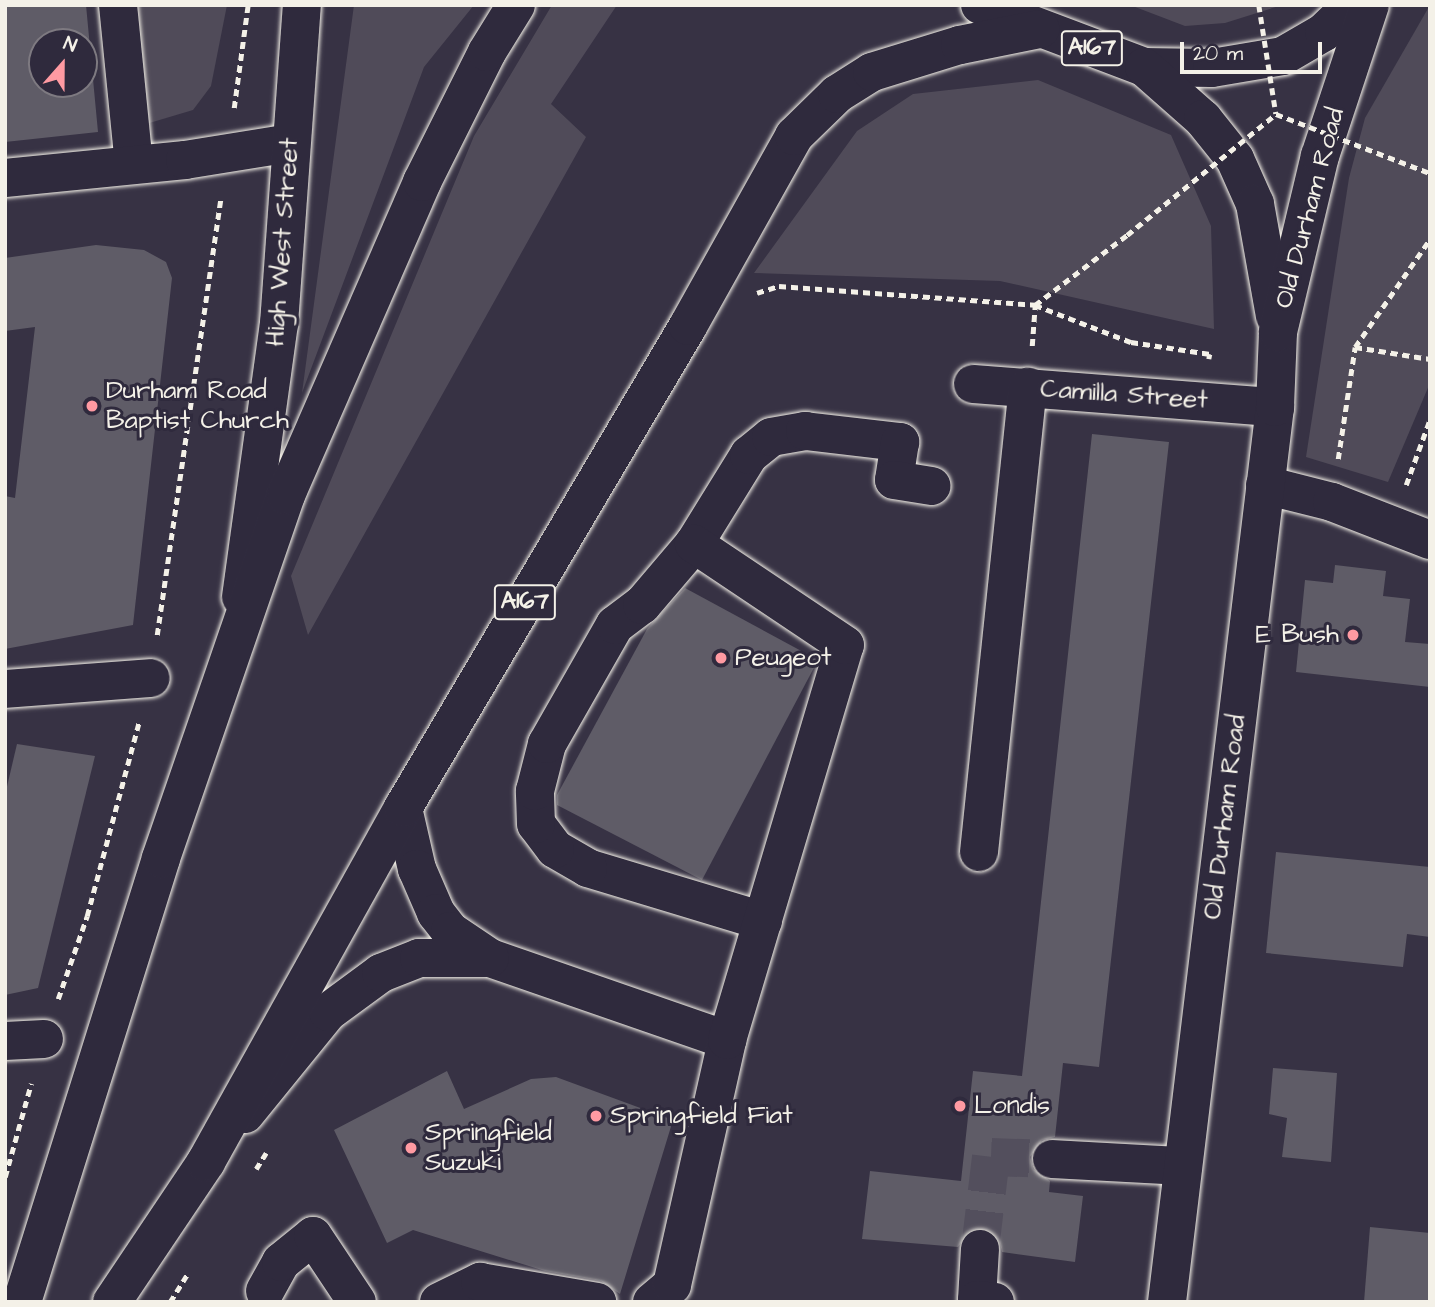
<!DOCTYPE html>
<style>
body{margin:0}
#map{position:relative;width:1435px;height:1307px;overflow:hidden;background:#373244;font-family:"Architects Daughter",sans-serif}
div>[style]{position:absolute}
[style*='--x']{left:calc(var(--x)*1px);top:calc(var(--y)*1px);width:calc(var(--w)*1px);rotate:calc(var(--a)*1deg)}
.green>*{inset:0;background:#504b59}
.building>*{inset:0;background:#5f5c67}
.minor-tunnel>*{height:38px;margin-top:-19px;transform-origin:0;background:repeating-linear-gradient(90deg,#534f5d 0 38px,transparent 0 57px)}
.path>*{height:4.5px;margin-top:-2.25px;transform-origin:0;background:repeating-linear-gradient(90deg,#f4f1e8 0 7px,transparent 0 12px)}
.roads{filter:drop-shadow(0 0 2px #f4f1e8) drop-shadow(0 0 2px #f4f1e8)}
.minor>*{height:38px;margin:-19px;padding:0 19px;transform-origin:19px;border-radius:19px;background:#2f2a3d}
.major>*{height:38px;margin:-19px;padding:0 19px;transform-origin:19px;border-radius:19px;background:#2f2a3d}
.path-bridge>*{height:4.5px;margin-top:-2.25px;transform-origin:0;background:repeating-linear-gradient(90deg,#f4f1e8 0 7px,transparent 0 12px)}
.dots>*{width:19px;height:19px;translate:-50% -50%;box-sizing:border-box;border:4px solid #2f2a3d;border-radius:50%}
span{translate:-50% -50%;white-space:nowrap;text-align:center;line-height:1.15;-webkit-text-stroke:6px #2f2a3d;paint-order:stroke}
.shield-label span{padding:2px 5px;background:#2f2a3d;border:2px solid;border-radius:5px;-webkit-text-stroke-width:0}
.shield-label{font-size:24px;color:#f4f1e8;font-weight:700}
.street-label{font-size:26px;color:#f4f1e8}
.poi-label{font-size:26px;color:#f4f1e8}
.left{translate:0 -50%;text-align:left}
.right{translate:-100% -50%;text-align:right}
.frame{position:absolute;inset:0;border:7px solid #f4f1e8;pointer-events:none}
.north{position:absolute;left:28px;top:28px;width:70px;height:70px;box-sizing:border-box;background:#2f2a3d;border:2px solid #7e7a81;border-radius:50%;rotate:21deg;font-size:19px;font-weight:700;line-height:28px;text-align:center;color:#f4f1e8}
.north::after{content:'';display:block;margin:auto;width:24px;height:32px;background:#ff9aa2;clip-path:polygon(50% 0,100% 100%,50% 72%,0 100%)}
.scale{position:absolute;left:1180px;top:42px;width:142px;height:32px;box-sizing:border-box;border:4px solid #f4f1e8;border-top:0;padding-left:9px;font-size:21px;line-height:24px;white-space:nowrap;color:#f4f1e8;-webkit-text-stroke:5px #2f2a3d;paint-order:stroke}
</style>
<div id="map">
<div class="green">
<div style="clip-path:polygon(138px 5px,227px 5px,211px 86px,193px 110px,146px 124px)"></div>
<div style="clip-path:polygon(354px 5px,474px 5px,424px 67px,302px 393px)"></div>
<div style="clip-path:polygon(552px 5px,617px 5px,551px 104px,586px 137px,308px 635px,291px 576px,474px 136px)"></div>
<div style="clip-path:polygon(1130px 5px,1282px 5px,1225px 23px,1185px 26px)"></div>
<div style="clip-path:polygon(1430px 5px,1430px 383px,1388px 482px,1306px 457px,1349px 178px,1365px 118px)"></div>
<div style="clip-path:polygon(1038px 80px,1171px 135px,1211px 226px,1214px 329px,1000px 281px,754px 273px,857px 131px,913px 94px)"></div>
</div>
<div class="building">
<div style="clip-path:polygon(evenodd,5px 5px,86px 5px,98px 132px,5px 142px,5px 5px,42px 42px,84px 42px,84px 84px,42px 84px,42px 42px)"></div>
<div style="clip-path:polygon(96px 245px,144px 250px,166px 262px,172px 278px,133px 625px,5px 649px,5px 496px,15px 498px,35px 327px,5px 331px,5px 258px)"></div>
<div style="clip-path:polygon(1092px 434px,1169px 442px,1099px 1067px,1063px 1063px,1055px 1137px,1042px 1140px,1030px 1157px,1033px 1169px,1050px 1181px,1049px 1192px,1083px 1196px,1075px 1262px,1002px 1252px,999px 1239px,982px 1227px,970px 1230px,958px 1247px,862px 1239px,870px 1171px,961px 1181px,973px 1071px,1022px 1076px)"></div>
<div style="clip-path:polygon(1335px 565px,1386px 571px,1383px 596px,1410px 599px,1405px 642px,1430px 644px,1430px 687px,1296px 672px,1305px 580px,1333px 583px)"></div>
<div style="clip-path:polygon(685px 588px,818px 660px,702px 880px,557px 805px,557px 795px,647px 629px)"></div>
<div style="clip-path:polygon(17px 744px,95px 756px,38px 988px,5px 995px,5px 795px)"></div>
<div style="clip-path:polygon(1276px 852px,1430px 867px,1430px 937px,1407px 934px,1403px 967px,1266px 953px)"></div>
<div style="clip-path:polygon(1273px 1068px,1337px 1073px,1331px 1162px,1282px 1157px,1287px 1118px,1269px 1114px)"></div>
<div style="clip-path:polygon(447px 1071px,464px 1109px,531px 1079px,556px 1077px,673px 1120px,620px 1294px,601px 1281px,545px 1271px,413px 1230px,387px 1243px,334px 1130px)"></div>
<div style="clip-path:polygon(1370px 1227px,1430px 1233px,1428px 1302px,1364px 1302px)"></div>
</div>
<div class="minor-tunnel">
<div style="--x:980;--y:1249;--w:93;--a:-83.2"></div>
<div style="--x:991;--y:1157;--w:61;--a:1.9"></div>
</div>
<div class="path">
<div style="--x:234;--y:108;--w:104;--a:-82.3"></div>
<div style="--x:757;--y:293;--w:23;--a:-18"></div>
<div style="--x:779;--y:286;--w:257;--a:4.2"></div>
<div style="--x:1035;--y:305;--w:103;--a:21.1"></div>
<div style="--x:1131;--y:342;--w:80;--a:8.6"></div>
<div style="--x:1210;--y:354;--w:5;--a:101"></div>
<div style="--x:1032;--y:346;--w:41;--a:-85.8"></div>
<div style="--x:1035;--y:305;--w:116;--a:-37.3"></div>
<div style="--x:1355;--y:347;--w:76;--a:9.1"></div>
<div style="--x:1338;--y:459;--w:113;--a:-81.4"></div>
<div style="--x:1355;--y:347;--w:131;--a:-55.2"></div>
<div style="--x:1406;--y:485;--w:70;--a:-70"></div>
<div style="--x:157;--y:635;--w:443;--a:-81.7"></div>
<div style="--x:58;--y:999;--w:88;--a:-70.7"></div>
<div style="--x:87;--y:916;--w:201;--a:-75"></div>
<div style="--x:256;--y:1169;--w:19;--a:-58"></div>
<div style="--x:5;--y:1177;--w:97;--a:-74.4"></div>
<div style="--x:170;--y:1302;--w:34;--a:-58"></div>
</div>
<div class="roads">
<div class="minor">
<div style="--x:118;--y:5;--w:160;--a:84.3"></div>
<div style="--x:5;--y:178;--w:181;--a:-5.7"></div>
<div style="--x:185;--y:160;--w:107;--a:-9.1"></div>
<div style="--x:973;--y:384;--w:303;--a:4.4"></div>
<div style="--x:1265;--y:485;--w:69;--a:14.2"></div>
<div style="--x:1332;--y:502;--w:105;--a:21.2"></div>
<div style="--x:241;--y:597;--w:276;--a:-82.1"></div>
<div style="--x:279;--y:324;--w:320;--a:-85.9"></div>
<div style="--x:5;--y:689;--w:146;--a:-4.3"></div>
<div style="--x:403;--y:808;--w:63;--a:77.1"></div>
<div style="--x:417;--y:869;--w:48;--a:66.6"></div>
<div style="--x:436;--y:913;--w:23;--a:52"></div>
<div style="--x:450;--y:931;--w:48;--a:34"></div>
<div style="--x:490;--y:958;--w:251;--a:19.1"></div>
<div style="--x:979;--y:852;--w:468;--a:-84"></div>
<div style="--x:763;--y:921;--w:183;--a:-163.2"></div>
<div style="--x:588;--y:868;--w:38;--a:-150"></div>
<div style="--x:555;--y:849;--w:31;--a:-127"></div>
<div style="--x:536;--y:824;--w:33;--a:-92"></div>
<div style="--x:535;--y:791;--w:49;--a:-75.7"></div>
<div style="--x:547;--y:744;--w:137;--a:-60.3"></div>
<div style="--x:615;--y:625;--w:34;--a:-37"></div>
<div style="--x:642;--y:605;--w:80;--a:-49.6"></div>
<div style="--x:694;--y:544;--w:105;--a:-58.3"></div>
<div style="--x:749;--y:455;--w:28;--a:-39"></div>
<div style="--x:771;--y:437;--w:35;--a:-10"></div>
<div style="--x:805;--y:431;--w:96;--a:6.6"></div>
<div style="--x:900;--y:442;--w:38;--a:99"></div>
<div style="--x:894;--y:480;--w:38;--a:9"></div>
<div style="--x:5;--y:1041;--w:39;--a:-3"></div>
<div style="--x:245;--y:1114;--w:132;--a:-50.9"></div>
<div style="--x:328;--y:1012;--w:66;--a:-36.3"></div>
<div style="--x:381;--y:973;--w:41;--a:-21.5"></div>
<div style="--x:419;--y:958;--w:71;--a:0"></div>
<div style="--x:1052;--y:1159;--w:131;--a:3.1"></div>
<div style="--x:980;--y:1249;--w:51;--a:93.4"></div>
<div style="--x:977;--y:1300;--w:18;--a:6"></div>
<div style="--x:265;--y:1291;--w:33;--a:-61"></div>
<div style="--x:281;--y:1262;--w:41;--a:-39.1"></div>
<div style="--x:313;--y:1236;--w:79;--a:56.3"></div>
<div style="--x:439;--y:1302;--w:46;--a:-26"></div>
<div style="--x:480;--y:1282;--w:119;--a:9.7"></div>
<div style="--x:652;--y:1302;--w:26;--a:-40"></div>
<div style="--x:672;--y:1285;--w:251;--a:-77.3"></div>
<div style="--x:727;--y:1040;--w:412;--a:-73.4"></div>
<div style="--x:845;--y:645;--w:182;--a:-146.2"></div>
</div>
<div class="major">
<div style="--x:980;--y:5;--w:175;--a:20.7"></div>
<div style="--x:1144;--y:67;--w:68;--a:0.8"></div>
<div style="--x:1212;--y:68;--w:72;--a:-9.6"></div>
<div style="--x:1283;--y:56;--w:48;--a:-30.3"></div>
<div style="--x:1324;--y:32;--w:39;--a:-44"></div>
<div style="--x:1144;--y:67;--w:79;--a:41.4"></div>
<div style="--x:1203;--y:119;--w:51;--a:51.3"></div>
<div style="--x:1235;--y:159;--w:49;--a:66"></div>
<div style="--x:1255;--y:204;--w:114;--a:79.9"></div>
<div style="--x:22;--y:1302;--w:465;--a:-72.6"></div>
<div style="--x:161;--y:858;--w:384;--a:-71"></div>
<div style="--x:286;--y:495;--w:341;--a:-66.5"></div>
<div style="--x:422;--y:182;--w:145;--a:-63.4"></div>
<div style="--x:487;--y:52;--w:55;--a:-58.3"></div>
<div style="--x:112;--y:1302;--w:169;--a:-56.1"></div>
<div style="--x:206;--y:1162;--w:405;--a:-60.9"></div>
<div style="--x:403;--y:808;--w:560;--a:-59.4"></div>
<div style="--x:688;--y:326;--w:218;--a:-60.8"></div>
<div style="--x:794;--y:136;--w:60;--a:-44.3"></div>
<div style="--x:837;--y:94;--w:41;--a:-32.2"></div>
<div style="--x:872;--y:72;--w:92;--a:-17.1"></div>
<div style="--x:960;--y:45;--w:82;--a:-11.3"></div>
<div style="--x:1167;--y:1302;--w:901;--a:-83.12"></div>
<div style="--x:1275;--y:407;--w:75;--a:-87.7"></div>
<div style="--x:1278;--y:332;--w:181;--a:-76.6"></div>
<div style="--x:1320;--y:156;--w:159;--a:-71.7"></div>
</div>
</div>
<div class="path-bridge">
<div style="--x:1259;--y:5;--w:110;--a:81.1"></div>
<div style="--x:1276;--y:114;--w:165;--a:21"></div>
<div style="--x:1127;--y:235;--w:192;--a:-39.1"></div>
</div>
<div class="dots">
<div style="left:92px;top:406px;background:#ff9aa2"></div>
<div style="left:1353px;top:635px;background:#ff9aa2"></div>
<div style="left:721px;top:658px;background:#ff9aa2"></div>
<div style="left:960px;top:1106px;background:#ff9aa2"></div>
<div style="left:596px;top:1116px;background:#ff9aa2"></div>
<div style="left:411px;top:1148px;background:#ff9aa2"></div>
</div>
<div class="shield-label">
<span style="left:1092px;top:48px">A167</span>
<span style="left:525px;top:602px">A167</span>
</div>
<div class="street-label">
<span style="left:1310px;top:208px;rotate:-75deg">Old Durham Road</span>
<span style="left:283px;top:242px;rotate:-86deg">High West Street</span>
<span style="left:1124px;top:395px;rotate:4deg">Camilla Street</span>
<span style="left:1225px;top:817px;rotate:-83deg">Old Durham Road</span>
</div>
<div class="poi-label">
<span class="left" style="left:106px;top:406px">Durham Road<br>Baptist Church</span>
<span class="right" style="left:1339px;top:635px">E Bush</span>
<span class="left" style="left:735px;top:658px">Peugeot</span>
<span class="left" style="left:974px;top:1106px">Londis</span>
<span class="left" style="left:610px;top:1116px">Springfield Fiat</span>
<span class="left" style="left:425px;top:1148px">Springfield<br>Suzuki</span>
</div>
<div class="frame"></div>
<div class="north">N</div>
<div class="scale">20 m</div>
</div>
